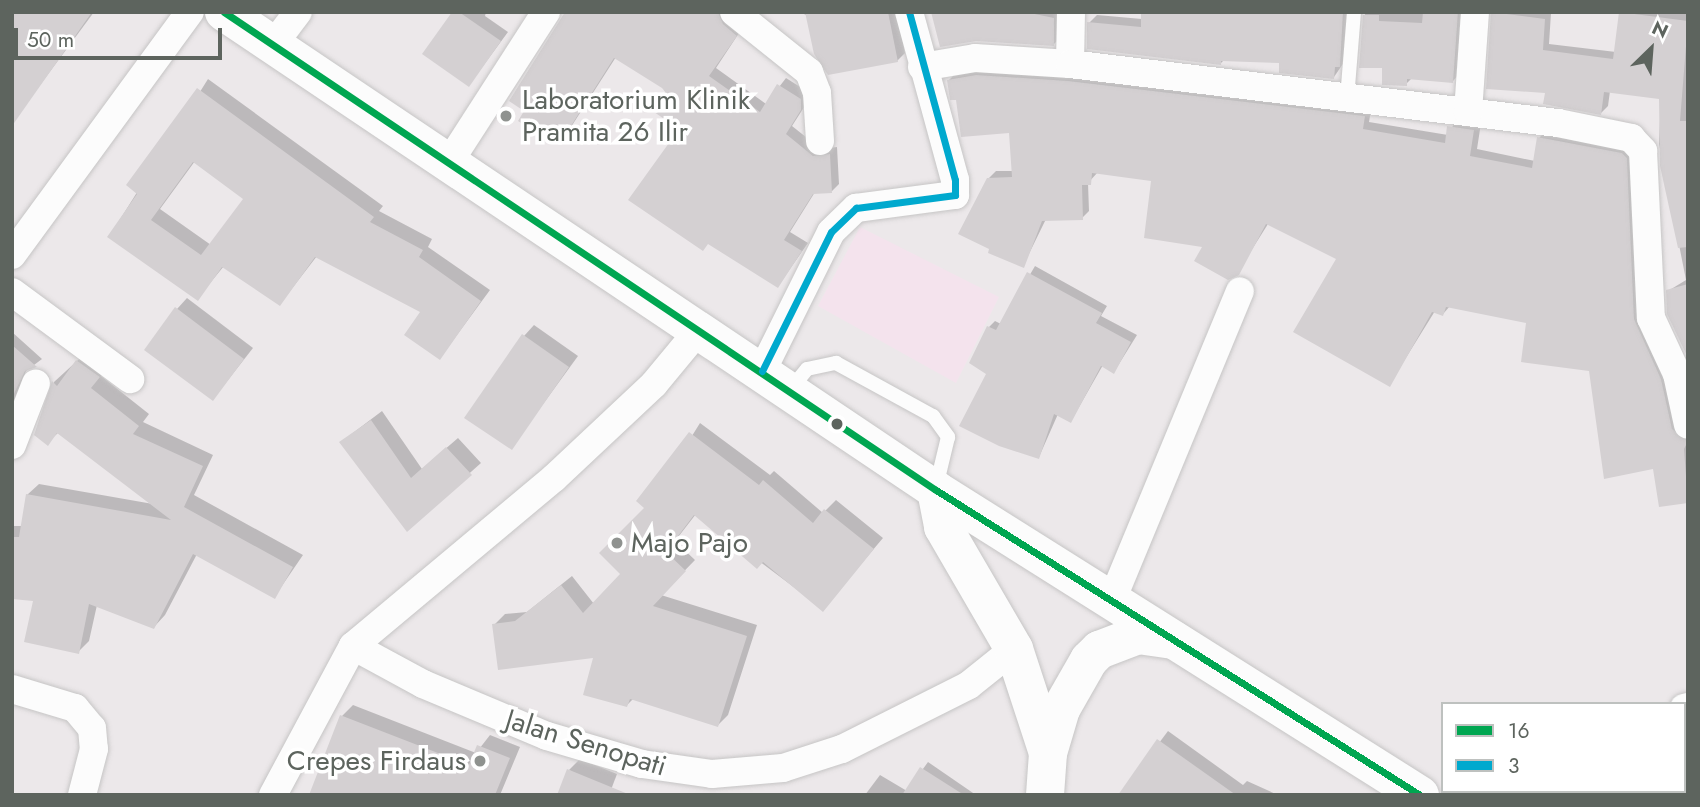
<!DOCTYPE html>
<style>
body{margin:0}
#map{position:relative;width:1700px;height:807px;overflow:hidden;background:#ece8ea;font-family:Jost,sans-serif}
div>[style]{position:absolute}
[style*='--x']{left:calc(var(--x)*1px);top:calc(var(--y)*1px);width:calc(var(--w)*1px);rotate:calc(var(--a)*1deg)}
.commercial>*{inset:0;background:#f4e3ed}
.education>*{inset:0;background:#ddd8db}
.shadow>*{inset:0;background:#0003}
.building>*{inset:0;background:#d4d0d2}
.roads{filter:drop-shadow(0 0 2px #c6c5c5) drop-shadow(0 0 2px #c6c5c5)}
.lane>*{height:14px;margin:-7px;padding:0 7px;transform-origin:7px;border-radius:7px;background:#fcfcfc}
.street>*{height:28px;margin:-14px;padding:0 14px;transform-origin:14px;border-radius:14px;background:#fcfcfc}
.secondary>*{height:38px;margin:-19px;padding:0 19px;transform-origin:19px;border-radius:19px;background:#fcfcfc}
.bus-1>*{height:7px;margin:-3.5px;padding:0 3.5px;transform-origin:3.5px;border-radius:3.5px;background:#00a651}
.bus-2>*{height:7px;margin:-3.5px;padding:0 3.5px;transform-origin:3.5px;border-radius:3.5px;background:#00a9ce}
.dots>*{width:19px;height:19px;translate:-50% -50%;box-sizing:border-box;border:4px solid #fff;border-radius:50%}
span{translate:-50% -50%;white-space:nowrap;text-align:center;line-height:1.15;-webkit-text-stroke:7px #fff;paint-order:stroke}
.poi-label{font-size:28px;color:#5d645e}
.left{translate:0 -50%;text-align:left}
.right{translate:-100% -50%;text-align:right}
.street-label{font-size:28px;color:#5d645e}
.frame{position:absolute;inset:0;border:14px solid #5d645e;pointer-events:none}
.legend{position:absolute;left:1441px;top:702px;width:245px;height:91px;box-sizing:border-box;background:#fff;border:2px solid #bec1bf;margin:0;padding:9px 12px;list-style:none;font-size:21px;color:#5d645e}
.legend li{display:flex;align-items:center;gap:14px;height:35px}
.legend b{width:35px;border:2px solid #bec1bf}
.north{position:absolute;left:1616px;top:14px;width:70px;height:70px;-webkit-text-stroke:5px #fff;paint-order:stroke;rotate:25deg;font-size:19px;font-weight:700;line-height:28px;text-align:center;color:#5d645e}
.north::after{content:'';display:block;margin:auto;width:24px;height:32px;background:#5d645e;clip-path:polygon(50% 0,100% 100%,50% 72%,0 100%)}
.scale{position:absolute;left:14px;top:28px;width:208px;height:32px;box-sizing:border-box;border:4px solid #5d645e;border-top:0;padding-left:9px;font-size:21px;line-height:24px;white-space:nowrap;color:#5d645e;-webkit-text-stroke:5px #fff;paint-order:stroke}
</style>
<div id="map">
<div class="commercial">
<div style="clip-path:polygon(860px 227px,999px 297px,956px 383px,818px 306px)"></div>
</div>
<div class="education">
<div style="clip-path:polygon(1684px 760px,1688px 795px,1561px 795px,1684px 791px)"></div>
</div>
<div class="shadow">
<div style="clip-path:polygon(12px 12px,94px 12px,23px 108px)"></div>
<div style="clip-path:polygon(454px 12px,486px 12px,485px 16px,508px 32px,469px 85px)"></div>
<div style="clip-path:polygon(584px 12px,728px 12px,743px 27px,716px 68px,766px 104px,786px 78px,808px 92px,808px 101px,792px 126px,821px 149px,837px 147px,839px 184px,832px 191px,815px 192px,790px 232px,808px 243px,778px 286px,682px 128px,663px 87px,616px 57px,571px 127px,553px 141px)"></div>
<div style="clip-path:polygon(800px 12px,902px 12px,898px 17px,905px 53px,897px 61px)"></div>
<div style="clip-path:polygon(928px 12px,1063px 12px,1061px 37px,1053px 45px)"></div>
<div style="clip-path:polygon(1142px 12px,1350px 12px,1347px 58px,1334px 77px,1281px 61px,1225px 59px,1220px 64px,1089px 23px,1097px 15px,1142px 19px)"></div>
<div style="clip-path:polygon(1365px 12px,1465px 12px,1460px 73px,1453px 81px,1412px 78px,1406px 84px,1384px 67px,1361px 66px)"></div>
<div style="clip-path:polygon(1493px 12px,1551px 13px,1549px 44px,1616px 52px,1621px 12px,1688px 12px,1688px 354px,1668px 291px,1686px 280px,1659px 144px,1661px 97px,1610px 91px,1608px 106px,1601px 113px,1547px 92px,1488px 88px)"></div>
<div style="clip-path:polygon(984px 68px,1371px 110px,1369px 122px,1448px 135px,1456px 120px,1481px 123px,1477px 149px,1535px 161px,1539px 138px,1546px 131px,1630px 147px,1641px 311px,1688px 432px,1688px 501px,1654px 467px,1591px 369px,1528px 321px,1450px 306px,1443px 314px,1435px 311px,1389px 385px,1338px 258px,1268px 224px,1237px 273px,1205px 246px,1153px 180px,1098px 172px,1088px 183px,1089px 211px,1082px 218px,1046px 219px,1023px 266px,992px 248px,988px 179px,996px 171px,1013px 171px,1011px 131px,958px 99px,949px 80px,956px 73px)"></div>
<div style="clip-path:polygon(evenodd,208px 79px,383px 206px,379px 211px,432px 239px,428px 247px,490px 290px,440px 358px,422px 311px,317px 256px,280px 304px,224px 266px,197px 299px,109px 237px,208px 79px,195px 161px,245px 198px,211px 245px,160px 209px,195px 161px)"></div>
<div style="clip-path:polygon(1035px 266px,1107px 306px,1101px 316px,1137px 335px,1114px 372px,1103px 365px,1071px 421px,1058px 414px,1039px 457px,988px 373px,989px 327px,995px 321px,1001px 324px)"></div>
<div style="clip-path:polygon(187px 298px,253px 348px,213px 399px,177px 309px)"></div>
<div style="clip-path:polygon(534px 325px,578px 356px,511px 448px,524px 336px)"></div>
<div style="clip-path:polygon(12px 332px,42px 359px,26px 371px,12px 405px)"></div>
<div style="clip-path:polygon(89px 350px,110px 365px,101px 376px,149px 414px,143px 422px,213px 455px,194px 495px,303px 555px,275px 596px,197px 554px,165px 615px,154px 627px,97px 605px,89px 641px,78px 652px,35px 600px,12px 597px,12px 526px,22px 526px,27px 495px,39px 484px,153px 504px,59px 432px,47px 443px,36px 434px,54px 382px)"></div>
<div style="clip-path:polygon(382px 411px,422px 469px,458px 438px,481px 463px,407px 529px,341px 442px)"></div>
<div style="clip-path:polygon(700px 423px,770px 475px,774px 471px,823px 513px,836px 500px,883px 538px,823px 609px,696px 514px,675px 541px,695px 560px,661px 595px,757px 625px,728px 715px,718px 725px,634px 698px,627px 705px,596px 656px,494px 625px,505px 614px,527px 612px,572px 576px,594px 604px,623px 574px,647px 508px)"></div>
<div style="clip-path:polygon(353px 705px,476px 753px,490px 735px,520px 747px,500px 795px,311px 795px,342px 716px)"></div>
<div style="clip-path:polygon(1168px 731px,1243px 785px,1247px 781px,1278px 795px,1120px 795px)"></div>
<div style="clip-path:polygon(1684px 750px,1688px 795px,1568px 795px,1684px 791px)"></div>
<div style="clip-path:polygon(580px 759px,617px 774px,609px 795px,569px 770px)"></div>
<div style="clip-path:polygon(928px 762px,976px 795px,865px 795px,880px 775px,907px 791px)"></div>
</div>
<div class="building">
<div style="clip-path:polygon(12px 12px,92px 12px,12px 126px)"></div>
<div style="clip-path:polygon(452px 12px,459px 12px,501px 41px,469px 87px,422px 54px)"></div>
<div style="clip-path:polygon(565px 12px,718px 12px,723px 24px,737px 36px,709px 76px,760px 112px,777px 84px,801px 99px,801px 110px,786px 134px,813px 156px,830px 154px,832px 193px,813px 194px,784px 240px,802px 251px,778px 288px,708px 244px,703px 251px,628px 200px,679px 129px,654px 112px,667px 94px,662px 88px,614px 58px,564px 137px,559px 133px,553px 143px,518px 121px,524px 111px,509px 101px)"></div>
<div style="clip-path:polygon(805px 12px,888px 12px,898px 62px,828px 75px,814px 54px)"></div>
<div style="clip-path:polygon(931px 12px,1025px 12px,1054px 18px,1054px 46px,976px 41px,940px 47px)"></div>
<div style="clip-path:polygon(1141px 12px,1343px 12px,1340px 67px,1335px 67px,1334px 79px,1279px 73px,1279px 63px,1221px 61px,1221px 65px,1087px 49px,1087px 22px,1141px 27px)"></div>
<div style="clip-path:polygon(1423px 12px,1458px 12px,1453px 83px,1407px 79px,1407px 86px,1382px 85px,1382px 68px,1359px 68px,1363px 15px,1379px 15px,1379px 21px,1422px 23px)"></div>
<div style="clip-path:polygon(1491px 12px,1545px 19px,1543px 50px,1613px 59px,1619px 12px,1688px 21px,1680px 121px,1688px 121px,1688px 247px,1678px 248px,1660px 166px,1659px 99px,1604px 92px,1601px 115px,1543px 104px,1545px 93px,1486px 89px)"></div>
<div style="clip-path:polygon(976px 75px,1068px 81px,1365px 116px,1363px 129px,1445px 143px,1447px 126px,1474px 130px,1470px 156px,1532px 168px,1537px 137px,1622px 153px,1627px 158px,1634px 319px,1661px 379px,1672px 429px,1688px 441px,1684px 449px,1688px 503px,1659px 507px,1653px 469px,1604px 479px,1589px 371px,1521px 362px,1526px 323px,1446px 307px,1443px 316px,1432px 312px,1390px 387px,1293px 332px,1336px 259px,1266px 224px,1239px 275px,1228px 280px,1194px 261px,1202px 247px,1144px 238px,1151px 181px,1092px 173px,1091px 185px,1082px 185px,1083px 220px,1042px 221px,1024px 268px,988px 253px,989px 249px,958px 234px,987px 178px,1012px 177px,1009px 133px,961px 137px,956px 100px,950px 100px,947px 80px)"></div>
<div style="clip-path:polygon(evenodd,197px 88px,374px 217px,370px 222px,423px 250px,419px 257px,481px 301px,440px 360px,404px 335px,420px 312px,315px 257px,280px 306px,222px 267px,198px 301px,107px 237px,137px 194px,126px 185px,197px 88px,193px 162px,243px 199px,201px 255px,151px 220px,193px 162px)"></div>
<div style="clip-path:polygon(1027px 272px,1102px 313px,1096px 323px,1131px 342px,1114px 374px,1101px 366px,1071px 423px,1054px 414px,1039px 459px,999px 446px,959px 426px,986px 374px,969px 363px,987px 326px,996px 330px)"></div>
<div style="clip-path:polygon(1688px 284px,1688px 358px,1667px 314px,1666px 290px)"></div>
<div style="clip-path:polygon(175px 307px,244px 359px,213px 401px,144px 350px)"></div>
<div style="clip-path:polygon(522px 334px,569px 367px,512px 450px,464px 418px)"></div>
<div style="clip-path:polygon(12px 345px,37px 367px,25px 371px,12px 398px)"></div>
<div style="clip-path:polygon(76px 360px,100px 377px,91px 388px,139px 426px,133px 434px,203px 466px,184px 507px,293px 567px,275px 599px,193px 554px,154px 629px,89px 604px,79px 654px,24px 642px,33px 601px,12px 599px,12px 537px,19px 537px,26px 494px,171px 520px,57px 433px,48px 446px,34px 435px,52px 381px,57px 386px)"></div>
<div style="clip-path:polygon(371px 420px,411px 478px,446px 447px,472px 475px,407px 532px,339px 442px)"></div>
<div style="clip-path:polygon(689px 432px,759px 485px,763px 480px,813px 523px,824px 509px,874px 549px,823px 612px,763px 562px,757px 569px,694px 515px,666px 552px,686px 571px,653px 606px,747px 636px,718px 727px,630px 699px,627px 707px,583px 695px,593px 658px,498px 670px,492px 624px,515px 621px,561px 585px,583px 613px,620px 574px,599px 553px,644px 508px,636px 501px)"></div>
<div style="clip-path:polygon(340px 715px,469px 765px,477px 745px,510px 758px,495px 795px,309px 795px)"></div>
<div style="clip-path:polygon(1157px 739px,1236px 795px,1118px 795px)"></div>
<div style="clip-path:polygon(920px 767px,964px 795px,902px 795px)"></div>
<div style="clip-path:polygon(567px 769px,628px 794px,628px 795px,557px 795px)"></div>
</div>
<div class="roads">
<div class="lane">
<div style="--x:1347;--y:99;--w:87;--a:-85.4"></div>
<div style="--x:790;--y:390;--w:27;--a:-51"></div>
<div style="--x:807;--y:369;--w:30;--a:-12"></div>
<div style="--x:836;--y:363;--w:111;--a:28.7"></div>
<div style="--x:933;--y:416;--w:26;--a:54"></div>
<div style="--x:948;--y:437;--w:51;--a:103.5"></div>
</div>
<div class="street">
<div style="--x:734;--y:12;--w:96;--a:38.7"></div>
<div style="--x:809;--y:72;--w:22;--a:69"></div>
<div style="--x:817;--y:93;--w:48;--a:86.4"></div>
<div style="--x:273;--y:45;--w:41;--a:-52.9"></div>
<div style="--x:1070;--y:64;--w:52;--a:-88.9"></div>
<div style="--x:922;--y:67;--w:54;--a:-9.6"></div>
<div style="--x:975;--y:58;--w:95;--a:3.6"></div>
<div style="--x:1070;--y:64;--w:492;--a:6.9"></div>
<div style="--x:1558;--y:123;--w:75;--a:11.6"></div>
<div style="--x:1631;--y:138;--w:18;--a:47"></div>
<div style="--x:1643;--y:151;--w:167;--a:87.3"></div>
<div style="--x:1651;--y:318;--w:62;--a:65.1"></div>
<div style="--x:1677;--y:374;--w:52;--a:77.8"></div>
<div style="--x:1468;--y:112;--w:100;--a:-86"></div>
<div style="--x:448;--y:164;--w:181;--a:-57.2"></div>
<div style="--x:12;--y:255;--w:301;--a:-53.8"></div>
<div style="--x:12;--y:292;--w:147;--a:36.4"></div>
<div style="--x:762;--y:371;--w:155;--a:-63.6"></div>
<div style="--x:831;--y:232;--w:35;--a:-44"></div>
<div style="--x:856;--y:208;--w:100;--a:-7.5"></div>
<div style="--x:955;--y:195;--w:15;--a:-90"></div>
<div style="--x:955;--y:180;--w:174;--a:-105.3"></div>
<div style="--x:12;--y:445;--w:66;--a:-68.8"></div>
<div style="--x:1112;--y:600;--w:334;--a:-67.5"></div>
<div style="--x:353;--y:646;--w:80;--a:28.5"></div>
<div style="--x:423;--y:684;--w:134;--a:22.8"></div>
<div style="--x:547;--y:736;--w:99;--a:16.4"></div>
<div style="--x:642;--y:764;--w:71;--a:8.1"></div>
<div style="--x:712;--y:774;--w:71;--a:-4.8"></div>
<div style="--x:783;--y:768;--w:62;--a:-17.9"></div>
<div style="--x:842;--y:749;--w:142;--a:-26.7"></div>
<div style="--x:969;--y:685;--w:58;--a:-38.7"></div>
<div style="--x:12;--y:689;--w:66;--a:16.8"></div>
<div style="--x:75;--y:708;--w:26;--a:50"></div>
<div style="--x:92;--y:728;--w:21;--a:85"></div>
<div style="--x:94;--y:749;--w:48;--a:104.6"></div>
<div style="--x:1684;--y:708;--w:4;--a:-14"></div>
<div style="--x:273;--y:795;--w:169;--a:-61.8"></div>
<div style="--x:353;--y:646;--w:262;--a:-39.9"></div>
<div style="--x:554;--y:478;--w:137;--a:-43.2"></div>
<div style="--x:654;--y:384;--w:67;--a:-50.4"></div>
<div style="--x:1531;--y:795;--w:4;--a:-63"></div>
</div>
<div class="secondary">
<div style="--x:224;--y:12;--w:858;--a:33.88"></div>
<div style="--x:936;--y:490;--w:572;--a:32.22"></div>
<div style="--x:936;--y:490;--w:38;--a:79"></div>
<div style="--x:943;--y:527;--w:141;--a:59.8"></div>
<div style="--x:1014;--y:649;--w:109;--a:71.9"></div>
<div style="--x:1045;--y:795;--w:42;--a:-85.9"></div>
<div style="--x:1048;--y:753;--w:46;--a:-73.5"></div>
<div style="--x:1061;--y:709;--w:56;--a:-60.3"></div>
<div style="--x:1089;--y:660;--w:14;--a:-45"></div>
<div style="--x:1099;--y:650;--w:42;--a:-21"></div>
<div style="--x:1138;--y:635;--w:36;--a:8"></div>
</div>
</div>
<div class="bus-1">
<div style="--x:224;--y:12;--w:858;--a:33.88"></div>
<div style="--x:936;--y:490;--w:572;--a:32.22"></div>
</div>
<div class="bus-2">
<div style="--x:762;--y:371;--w:155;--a:-63.6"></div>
<div style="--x:831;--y:232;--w:35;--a:-44"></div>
<div style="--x:856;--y:208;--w:100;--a:-7.5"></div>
<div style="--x:955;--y:195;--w:15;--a:-90"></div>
<div style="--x:955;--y:180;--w:174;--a:-105.3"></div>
</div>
<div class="dots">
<div style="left:506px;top:116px;background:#8f928f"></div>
<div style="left:837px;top:424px;background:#5d645e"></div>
<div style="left:617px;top:543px;background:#8f928f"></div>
<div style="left:480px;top:761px;background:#8f928f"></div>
</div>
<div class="poi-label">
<span class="left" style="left:522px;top:116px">Laboratorium Klinik<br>Pramita 26 Ilir</span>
<span class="left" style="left:631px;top:543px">Majo Pajo</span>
<span class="right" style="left:466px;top:761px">Crepes Firdaus</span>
</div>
<div class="street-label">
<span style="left:586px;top:743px;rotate:17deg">Jalan Senopati</span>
</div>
<div class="frame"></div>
<ul class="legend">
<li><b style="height:9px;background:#00a651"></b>16</li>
<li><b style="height:9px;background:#00a9ce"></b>3</li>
</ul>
<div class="north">N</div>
<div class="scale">50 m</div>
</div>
